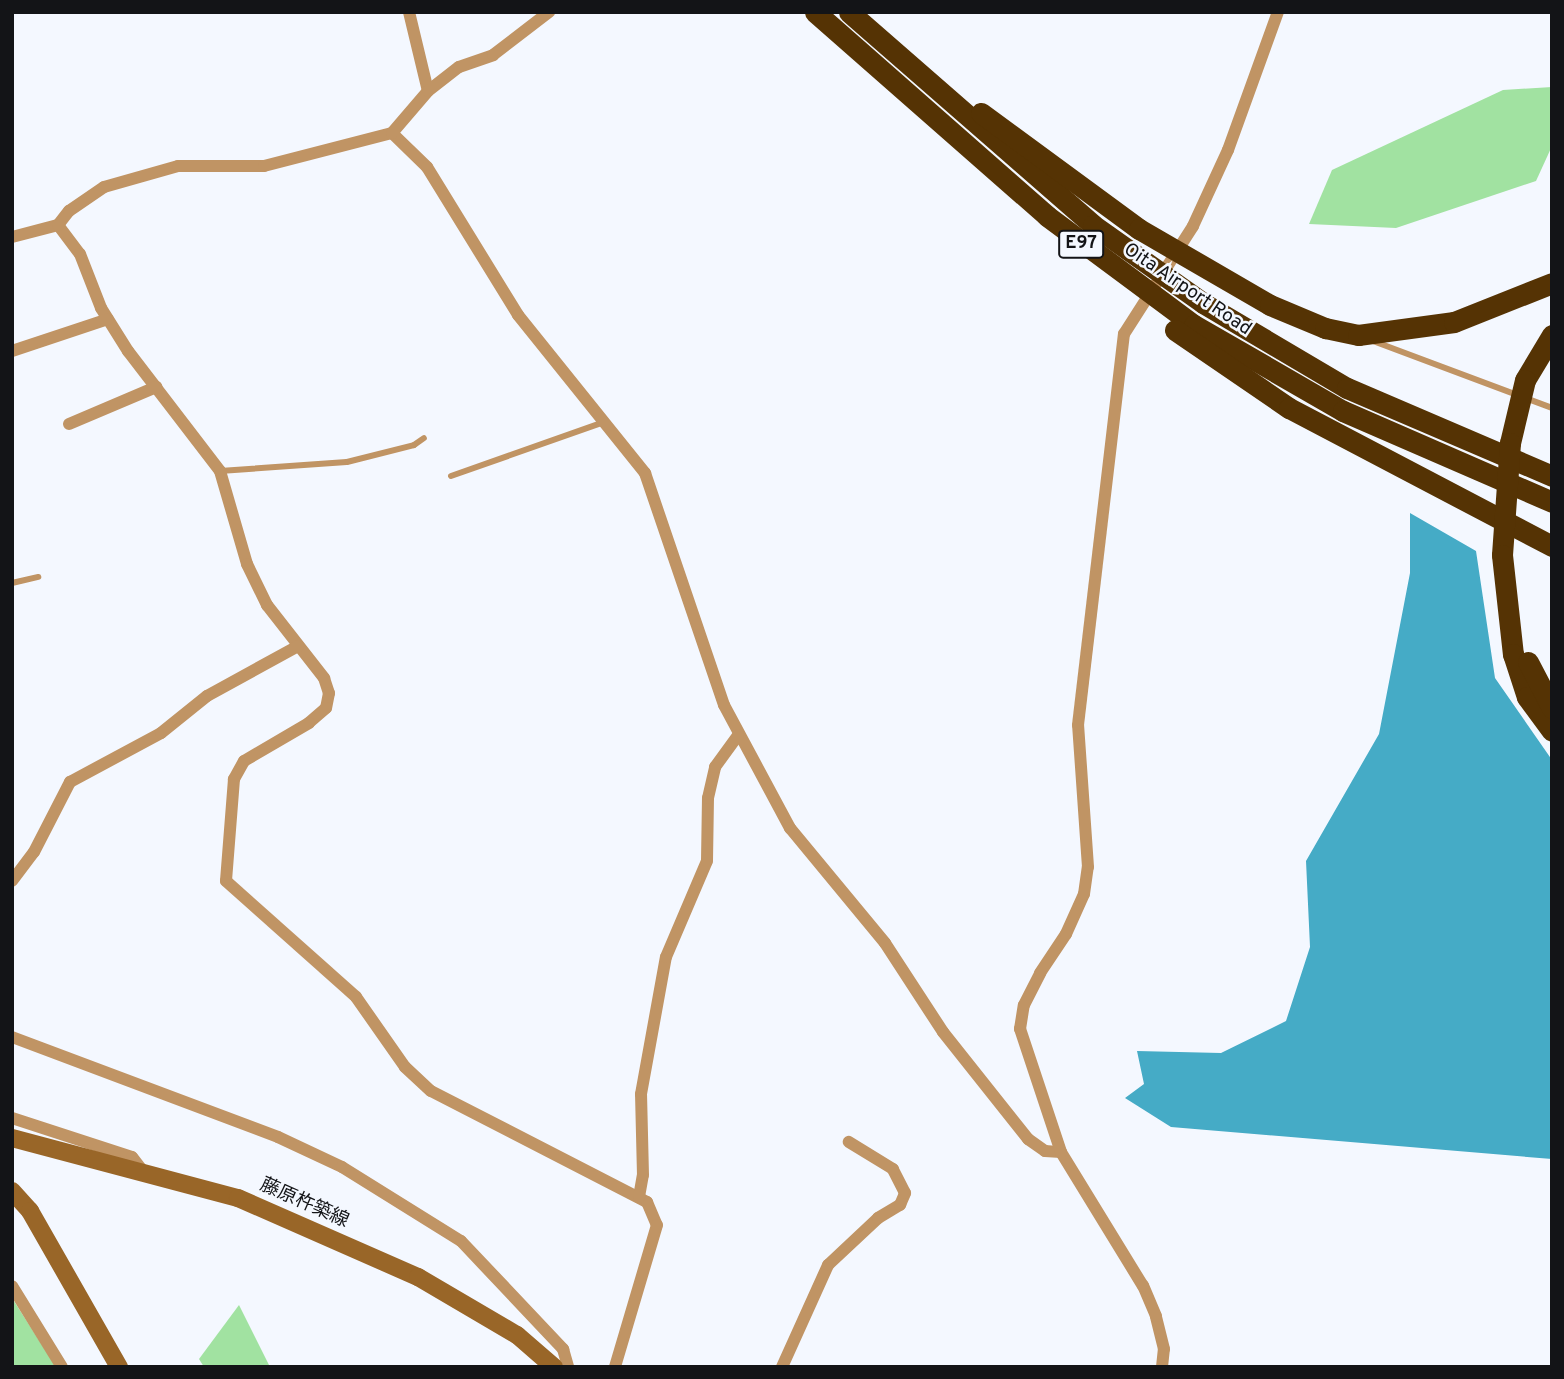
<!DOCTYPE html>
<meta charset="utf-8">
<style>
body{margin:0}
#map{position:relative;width:1564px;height:1379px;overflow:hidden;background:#f4f8ff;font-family:Overpass,"Noto Sans JP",sans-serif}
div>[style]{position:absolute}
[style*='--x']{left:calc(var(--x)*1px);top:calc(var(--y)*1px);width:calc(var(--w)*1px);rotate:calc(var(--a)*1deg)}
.green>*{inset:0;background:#a1e2a1}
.water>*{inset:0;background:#45abc6}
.lane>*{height:6px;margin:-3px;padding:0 3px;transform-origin:3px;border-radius:3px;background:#c09464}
.street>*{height:12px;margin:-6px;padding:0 6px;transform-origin:6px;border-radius:6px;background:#c09464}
.secondary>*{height:18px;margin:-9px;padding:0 9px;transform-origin:9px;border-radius:9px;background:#996628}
.highway>*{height:21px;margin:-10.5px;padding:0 10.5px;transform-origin:10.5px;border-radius:10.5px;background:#553304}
span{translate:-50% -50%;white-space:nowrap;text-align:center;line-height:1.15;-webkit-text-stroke:5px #f4f8ff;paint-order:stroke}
.shield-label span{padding:2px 5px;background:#f4f8ff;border:2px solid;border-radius:5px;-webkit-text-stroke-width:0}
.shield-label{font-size:18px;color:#131417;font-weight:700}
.street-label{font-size:19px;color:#131417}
.frame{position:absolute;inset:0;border:14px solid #131417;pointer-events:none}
</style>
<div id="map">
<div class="green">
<div style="clip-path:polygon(1552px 87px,1552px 146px,1536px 181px,1396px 228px,1309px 224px,1332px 170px,1503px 90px)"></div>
<div style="clip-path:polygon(12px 1298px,56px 1367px,12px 1367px)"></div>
<div style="clip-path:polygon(239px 1305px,270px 1367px,204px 1367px,199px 1359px)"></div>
</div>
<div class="water">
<div style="clip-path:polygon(1410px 513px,1476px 551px,1495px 678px,1552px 760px,1552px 1159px,1171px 1127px,1125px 1098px,1144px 1084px,1137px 1051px,1221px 1053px,1286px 1021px,1310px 947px,1306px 861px,1379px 734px,1410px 573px)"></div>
</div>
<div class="lane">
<div style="--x:1373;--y:341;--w:191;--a:20.5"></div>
<div style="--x:220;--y:471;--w:127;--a:-4.1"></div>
<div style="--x:347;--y:462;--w:69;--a:-14.2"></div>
<div style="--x:414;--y:445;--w:12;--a:-35"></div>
<div style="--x:451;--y:476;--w:162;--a:-19.4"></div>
<div style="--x:12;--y:583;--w:27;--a:-13"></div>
</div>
<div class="street">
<div style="--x:409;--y:12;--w:81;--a:76.5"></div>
<div style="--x:392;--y:133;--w:49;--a:44.2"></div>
<div style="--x:427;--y:167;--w:174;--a:58.4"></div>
<div style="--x:518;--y:315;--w:203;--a:51.2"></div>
<div style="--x:645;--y:473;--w:245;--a:71.2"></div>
<div style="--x:724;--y:705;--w:140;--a:61.8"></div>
<div style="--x:790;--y:828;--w:149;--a:50.4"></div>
<div style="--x:885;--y:943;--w:106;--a:56.9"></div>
<div style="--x:943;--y:1032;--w:137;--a:51.5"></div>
<div style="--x:1028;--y:1139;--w:21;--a:35"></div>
<div style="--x:1045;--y:1151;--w:16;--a:4"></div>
<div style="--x:58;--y:225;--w:36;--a:53"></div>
<div style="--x:80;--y:254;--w:58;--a:68.7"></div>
<div style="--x:101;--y:308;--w:51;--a:57.9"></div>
<div style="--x:128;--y:351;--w:151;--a:52.5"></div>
<div style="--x:220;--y:471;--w:97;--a:73.8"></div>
<div style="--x:247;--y:564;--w:46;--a:64"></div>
<div style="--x:267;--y:605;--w:93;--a:52"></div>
<div style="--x:324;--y:678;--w:16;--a:72"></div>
<div style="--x:329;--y:693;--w:15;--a:101"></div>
<div style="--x:326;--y:708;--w:23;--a:139"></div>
<div style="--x:309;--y:723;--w:75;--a:149.7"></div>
<div style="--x:244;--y:761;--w:21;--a:119"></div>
<div style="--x:234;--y:779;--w:102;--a:94.5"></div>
<div style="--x:226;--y:881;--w:174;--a:41.7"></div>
<div style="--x:356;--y:997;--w:85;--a:55"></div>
<div style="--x:405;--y:1067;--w:35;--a:43"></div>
<div style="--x:431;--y:1091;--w:243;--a:27.2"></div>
<div style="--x:647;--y:1202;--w:25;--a:67"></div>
<div style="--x:657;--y:1225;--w:148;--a:106.5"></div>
<div style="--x:12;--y:237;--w:48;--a:-14.6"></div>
<div style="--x:58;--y:225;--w:18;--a:-52"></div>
<div style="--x:69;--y:211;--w:42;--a:-34.4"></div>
<div style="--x:104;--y:187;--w:77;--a:-15.8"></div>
<div style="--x:178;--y:166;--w:86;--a:0"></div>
<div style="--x:264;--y:166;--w:132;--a:-14.5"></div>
<div style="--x:392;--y:133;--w:55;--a:-49.4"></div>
<div style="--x:428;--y:91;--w:39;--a:-38"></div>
<div style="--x:459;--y:67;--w:36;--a:-19"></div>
<div style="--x:493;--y:55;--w:71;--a:-37.5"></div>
<div style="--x:12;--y:351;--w:101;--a:-18.4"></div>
<div style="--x:69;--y:424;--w:95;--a:-23"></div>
<div style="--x:12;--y:881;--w:36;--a:-53"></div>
<div style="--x:34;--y:852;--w:79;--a:-62.8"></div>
<div style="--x:70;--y:782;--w:103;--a:-28.3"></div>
<div style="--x:161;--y:733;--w:59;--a:-38.8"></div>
<div style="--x:207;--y:696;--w:104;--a:-28.8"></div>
<div style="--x:12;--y:1037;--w:284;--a:20.6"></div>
<div style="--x:278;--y:1137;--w:71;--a:25.1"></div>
<div style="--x:342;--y:1167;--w:140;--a:31.9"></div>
<div style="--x:461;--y:1241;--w:149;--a:46.6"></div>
<div style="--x:563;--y:1349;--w:19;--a:74"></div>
<div style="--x:12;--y:1118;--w:126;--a:18"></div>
<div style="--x:132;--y:1157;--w:16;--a:52"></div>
<div style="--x:639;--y:1197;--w:22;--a:-80"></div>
<div style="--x:643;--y:1175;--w:81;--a:-91.4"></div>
<div style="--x:641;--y:1094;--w:139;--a:-79.7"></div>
<div style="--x:666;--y:957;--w:104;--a:-66.9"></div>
<div style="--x:707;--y:861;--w:63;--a:-89.1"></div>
<div style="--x:708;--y:798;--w:32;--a:-77"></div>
<div style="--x:715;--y:767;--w:39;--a:-54"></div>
<div style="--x:12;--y:1286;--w:95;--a:58.3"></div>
<div style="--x:782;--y:1367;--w:112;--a:-65.7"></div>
<div style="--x:828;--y:1265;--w:69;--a:-43.2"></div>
<div style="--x:878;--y:1218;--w:26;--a:-31"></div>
<div style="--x:900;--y:1205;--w:13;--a:-67"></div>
<div style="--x:905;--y:1193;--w:27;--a:-117"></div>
<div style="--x:893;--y:1169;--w:52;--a:-148.5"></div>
<div style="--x:1162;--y:1367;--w:18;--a:-84"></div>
<div style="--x:1164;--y:1349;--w:34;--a:-104"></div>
<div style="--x:1156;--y:1316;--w:33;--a:-113"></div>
<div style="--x:1143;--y:1286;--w:157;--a:-121.5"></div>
<div style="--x:1061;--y:1152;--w:130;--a:-108.4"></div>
<div style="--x:1020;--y:1029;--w:24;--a:-81"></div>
<div style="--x:1024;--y:1005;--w:36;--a:-63"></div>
<div style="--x:1040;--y:973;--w:47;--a:-56.3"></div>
<div style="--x:1066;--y:934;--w:44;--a:-65.8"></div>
<div style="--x:1084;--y:894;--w:27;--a:-82"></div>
<div style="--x:1088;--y:867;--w:142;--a:-94"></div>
<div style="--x:1078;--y:725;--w:394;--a:-83.3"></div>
<div style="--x:1124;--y:334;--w:128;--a:-57.4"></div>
<div style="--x:1193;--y:226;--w:84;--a:-65.3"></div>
<div style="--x:1228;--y:150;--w:147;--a:-70.1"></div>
</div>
<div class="secondary">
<div style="--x:12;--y:1138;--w:234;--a:14.9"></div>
<div style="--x:238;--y:1198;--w:197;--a:23.7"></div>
<div style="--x:418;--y:1277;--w:115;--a:30.4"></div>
<div style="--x:517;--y:1335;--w:49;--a:40.9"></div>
<div style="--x:12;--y:1191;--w:27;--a:48"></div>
<div style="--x:30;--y:1211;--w:180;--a:60.3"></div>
</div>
<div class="highway">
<div style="--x:815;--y:12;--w:309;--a:41.3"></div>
<div style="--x:1047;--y:216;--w:183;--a:36.6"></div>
<div style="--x:1194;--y:325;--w:172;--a:30"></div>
<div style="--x:1343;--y:411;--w:228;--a:23.5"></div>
<div style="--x:849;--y:12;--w:324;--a:41.1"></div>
<div style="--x:1093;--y:225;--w:135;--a:35.3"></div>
<div style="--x:1203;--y:303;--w:167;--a:30.6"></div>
<div style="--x:1347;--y:388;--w:223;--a:23.2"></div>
<div style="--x:981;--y:113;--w:196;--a:36.3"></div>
<div style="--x:1139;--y:229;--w:151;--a:30.1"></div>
<div style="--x:1270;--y:305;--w:60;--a:22.7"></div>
<div style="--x:1325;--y:328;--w:34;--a:12"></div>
<div style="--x:1358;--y:335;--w:97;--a:-7.7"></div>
<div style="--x:1454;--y:322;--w:105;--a:-21.7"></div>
<div style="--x:1175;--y:330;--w:138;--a:34.4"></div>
<div style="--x:1289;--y:408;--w:297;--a:27.7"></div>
<div style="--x:1552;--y:335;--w:52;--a:121"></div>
<div style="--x:1525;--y:380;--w:65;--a:103.4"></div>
<div style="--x:1510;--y:443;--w:112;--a:94.1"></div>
<div style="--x:1502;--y:555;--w:100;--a:83.7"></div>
<div style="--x:1513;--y:654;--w:45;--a:72"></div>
<div style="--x:1527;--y:697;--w:42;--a:53.7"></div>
<div style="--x:1528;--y:662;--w:52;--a:62.4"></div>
</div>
<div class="shield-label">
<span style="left:1081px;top:244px">E97</span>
</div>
<div class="street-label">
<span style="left:1187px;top:290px;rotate:34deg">Oita Airport Road</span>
<span style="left:304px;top:1204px;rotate:24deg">藤原杵築線</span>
</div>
<div class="frame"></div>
</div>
